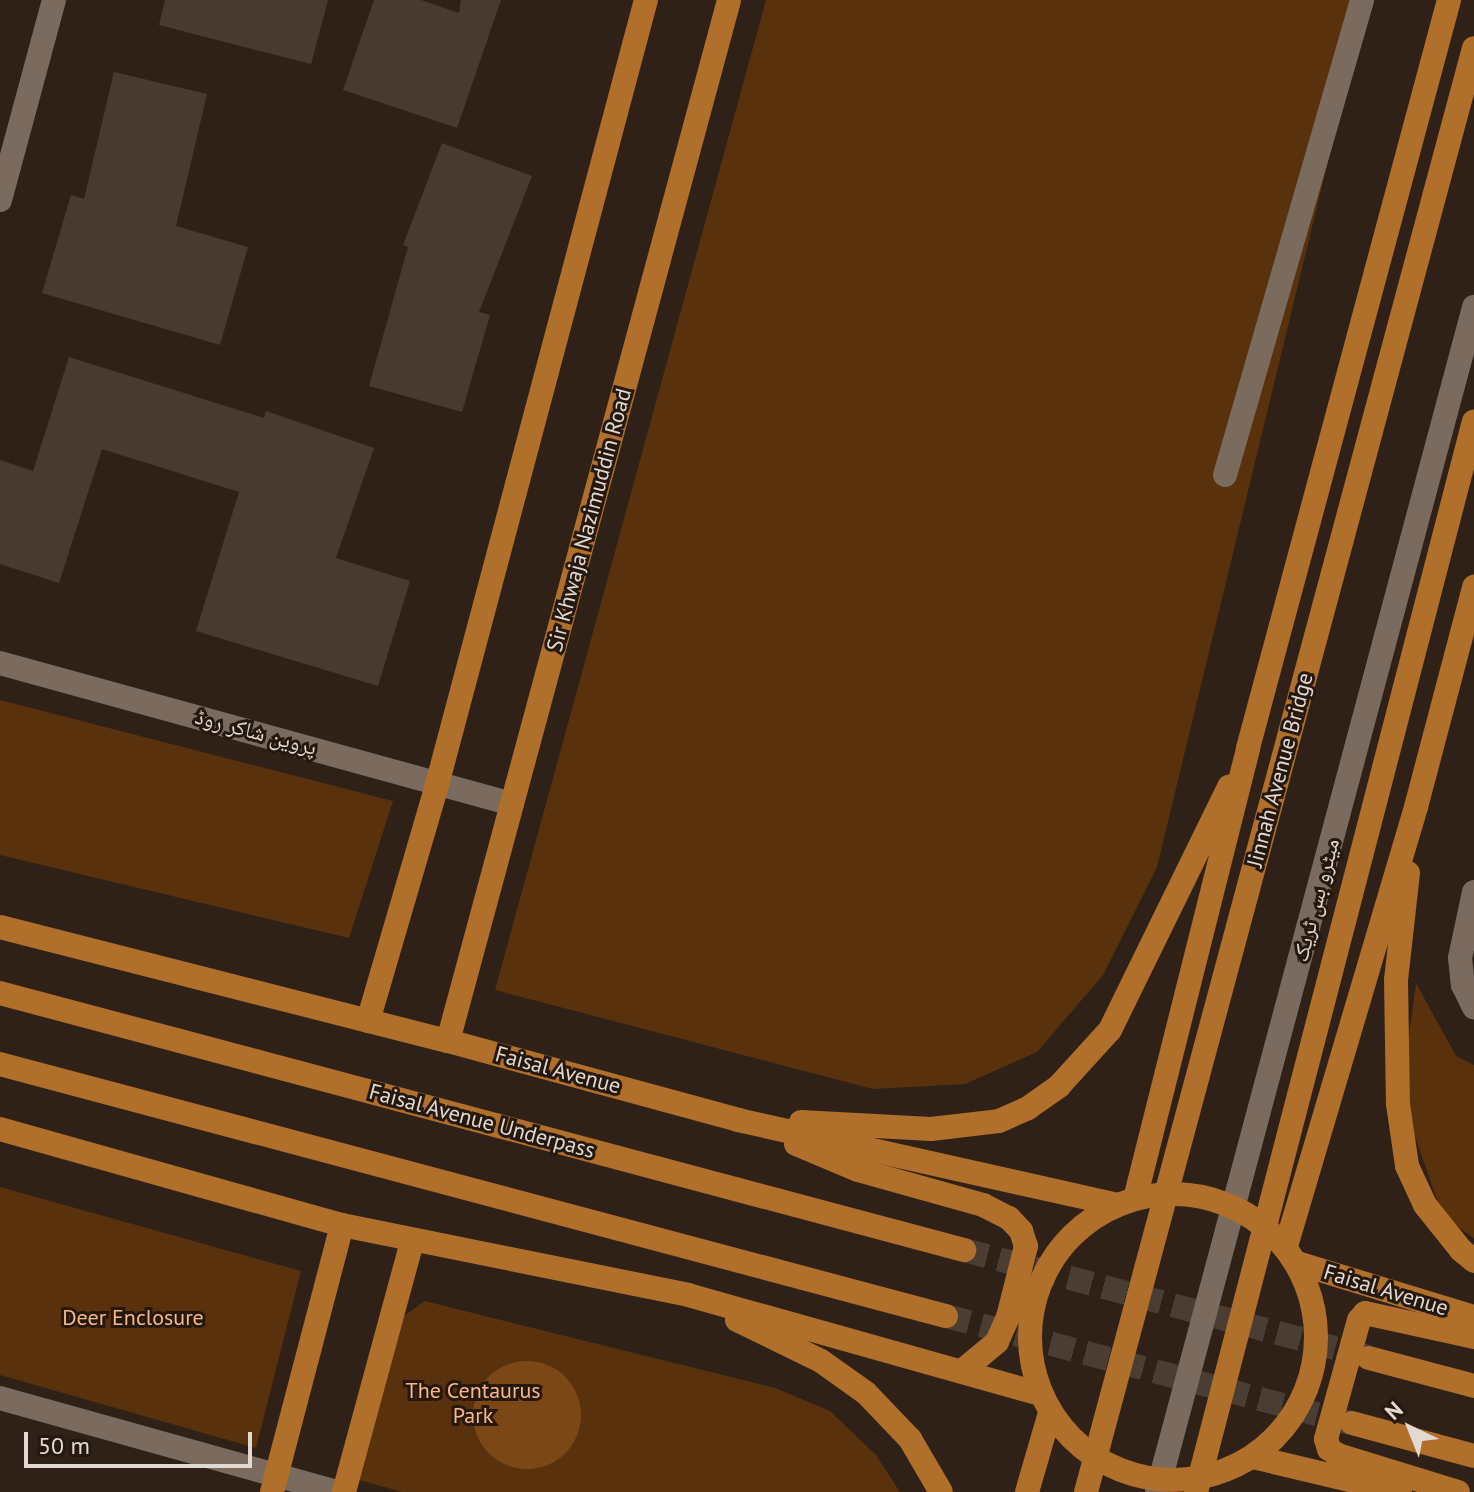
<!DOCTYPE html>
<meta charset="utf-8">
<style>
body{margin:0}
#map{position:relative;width:1474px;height:1492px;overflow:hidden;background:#2f2117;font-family:"PT Sans","Noto Naskh Arabic",sans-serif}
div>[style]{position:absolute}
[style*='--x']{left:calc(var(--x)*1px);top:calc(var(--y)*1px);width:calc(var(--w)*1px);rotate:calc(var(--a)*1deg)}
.green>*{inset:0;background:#59310d}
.water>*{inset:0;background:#7c4717}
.round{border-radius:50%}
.building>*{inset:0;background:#493a30}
.major-tunnel>*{height:24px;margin-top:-12px;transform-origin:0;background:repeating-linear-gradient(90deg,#4a3d33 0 24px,transparent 0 36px)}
.minor>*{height:24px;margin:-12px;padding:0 12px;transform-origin:12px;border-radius:12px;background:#7b6b5f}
.major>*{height:24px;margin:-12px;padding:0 12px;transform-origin:12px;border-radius:12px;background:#b06f2a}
.major>.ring{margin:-12px;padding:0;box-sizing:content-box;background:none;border:24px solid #b06f2a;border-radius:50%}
span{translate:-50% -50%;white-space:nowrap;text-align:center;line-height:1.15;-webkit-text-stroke:6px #25180e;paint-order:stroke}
.street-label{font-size:22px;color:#e2d9d2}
.park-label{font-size:22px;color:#fab887}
.north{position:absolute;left:1370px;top:1388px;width:80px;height:80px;-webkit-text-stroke:6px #25180e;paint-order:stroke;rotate:317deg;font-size:22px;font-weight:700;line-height:32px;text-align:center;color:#e2d9d2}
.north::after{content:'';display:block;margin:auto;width:28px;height:36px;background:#e2d9d2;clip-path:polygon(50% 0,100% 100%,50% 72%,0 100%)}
.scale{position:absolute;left:24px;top:1432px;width:228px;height:36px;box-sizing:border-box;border:4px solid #e2d9d2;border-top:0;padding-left:10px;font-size:24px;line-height:28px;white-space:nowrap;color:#e2d9d2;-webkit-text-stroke:6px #25180e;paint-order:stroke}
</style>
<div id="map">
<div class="green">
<div style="clip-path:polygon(766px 0,1367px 0,1157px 867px,1103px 975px,1037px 1052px,965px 1084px,873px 1089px,495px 990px)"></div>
<div style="clip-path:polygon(0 700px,393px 801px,349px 938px,0 855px)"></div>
<div style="clip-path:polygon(1416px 983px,1456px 1056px,1474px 1065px,1474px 1238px,1443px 1217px,1401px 1096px)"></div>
<div style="clip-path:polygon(0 1187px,301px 1271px,256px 1448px,0 1375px)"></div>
<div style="clip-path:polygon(425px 1301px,775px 1388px,830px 1411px,876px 1455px,900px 1492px,402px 1492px,356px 1479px,404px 1316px)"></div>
</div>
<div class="water">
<div class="round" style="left:473px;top:1361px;width:108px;height:108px"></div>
</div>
<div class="building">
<div style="clip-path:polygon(165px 0,328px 0,311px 64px,159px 25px)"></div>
<div style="clip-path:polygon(374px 0,421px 0,459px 13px,461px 0,501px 0,457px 128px,343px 90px)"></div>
<div style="clip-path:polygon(114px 72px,207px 94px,176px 226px,248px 247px,220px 345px,42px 293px,71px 195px,84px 199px)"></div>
<div style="clip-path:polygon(442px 143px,532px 176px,479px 312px,490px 315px,462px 412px,369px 386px,408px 247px,403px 245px)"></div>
<div style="clip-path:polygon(69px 357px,264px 418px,266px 411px,374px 448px,336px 558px,410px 581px,378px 686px,196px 631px,239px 492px,102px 449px,59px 583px,0 564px,0 460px,33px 471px)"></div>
</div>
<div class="major-tunnel">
<div style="--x:964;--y:1250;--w:418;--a:14.8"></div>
<div style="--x:946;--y:1316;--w:418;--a:14.8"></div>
</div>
<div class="minor">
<div style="--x:0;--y:200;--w:207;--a:-74.9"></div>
<div style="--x:1225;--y:475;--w:494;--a:-73.9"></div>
<div style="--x:0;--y:663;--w:531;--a:15.4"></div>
<div style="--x:1474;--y:892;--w:67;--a:102"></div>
<div style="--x:1460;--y:958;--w:27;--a:84"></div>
<div style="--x:1463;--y:985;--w:25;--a:64"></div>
<div style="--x:0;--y:1398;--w:350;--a:15.6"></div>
<div style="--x:1157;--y:1492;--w:1227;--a:-75.02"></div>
</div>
<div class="major">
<div style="--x:1408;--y:873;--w:108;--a:96.4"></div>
<div style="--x:1396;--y:980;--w:124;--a:89.1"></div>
<div style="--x:1398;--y:1104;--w:63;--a:81.7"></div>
<div style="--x:1407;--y:1166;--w:43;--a:65.2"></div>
<div style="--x:1425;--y:1205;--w:58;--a:51.3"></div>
<div style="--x:1461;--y:1250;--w:17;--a:40"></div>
<div style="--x:0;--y:927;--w:462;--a:14.3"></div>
<div style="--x:448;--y:1041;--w:301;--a:15.2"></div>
<div style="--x:738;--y:1120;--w:389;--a:12.6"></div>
<div style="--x:0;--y:993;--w:998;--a:14.93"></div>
<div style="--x:368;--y:1021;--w:250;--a:-73.7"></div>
<div style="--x:438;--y:781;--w:808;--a:-75.09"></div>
<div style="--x:448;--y:1041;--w:1078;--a:-74.89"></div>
<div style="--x:0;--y:1064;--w:979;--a:14.92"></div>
<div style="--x:801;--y:1122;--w:130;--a:3.1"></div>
<div style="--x:931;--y:1129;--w:68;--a:-6.7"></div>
<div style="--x:999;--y:1121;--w:32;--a:-24"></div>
<div style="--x:1028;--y:1108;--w:38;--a:-35"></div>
<div style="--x:1059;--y:1086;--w:76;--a:-47.7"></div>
<div style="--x:1110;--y:1030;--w:271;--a:-63.9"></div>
<div style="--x:0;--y:1129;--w:355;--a:15.7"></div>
<div style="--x:342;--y:1225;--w:353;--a:11.4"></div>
<div style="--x:688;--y:1295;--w:366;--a:15.7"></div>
<div style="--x:796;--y:1144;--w:67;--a:22.8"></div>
<div style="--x:858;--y:1170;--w:130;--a:15.6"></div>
<div style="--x:983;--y:1205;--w:29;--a:27"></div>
<div style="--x:1009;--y:1218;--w:18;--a:47"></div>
<div style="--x:1021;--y:1231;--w:16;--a:72"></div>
<div style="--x:1026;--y:1246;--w:73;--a:104.2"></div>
<div style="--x:1008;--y:1317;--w:27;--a:114"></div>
<div style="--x:997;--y:1342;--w:45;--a:140.4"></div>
<div class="ring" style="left:1030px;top:1194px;width:262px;height:262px"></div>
<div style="--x:1135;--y:1199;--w:465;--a:-75.9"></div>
<div style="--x:1248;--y:748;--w:775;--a:-74.96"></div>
<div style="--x:1286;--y:1246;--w:458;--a:-73.5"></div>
<div style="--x:1416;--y:807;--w:228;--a:-75.2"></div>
<div style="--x:1297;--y:1263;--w:185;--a:17"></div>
<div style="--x:737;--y:1320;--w:93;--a:26"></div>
<div style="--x:821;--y:1361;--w:55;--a:35.4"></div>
<div style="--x:866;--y:1393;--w:64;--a:46.3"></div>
<div style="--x:910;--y:1439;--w:61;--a:59.7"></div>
<div style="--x:1369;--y:1358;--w:109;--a:14.9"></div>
<div style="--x:1352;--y:1423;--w:126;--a:15.1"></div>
<div style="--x:1253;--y:1457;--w:151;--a:13.4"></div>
<div style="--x:272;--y:1492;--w:276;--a:-75.3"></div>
<div style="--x:344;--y:1492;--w:260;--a:-74.8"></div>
<div style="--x:1027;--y:1492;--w:82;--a:-73.8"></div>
<div style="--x:1086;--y:1492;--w:1495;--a:-74.96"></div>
<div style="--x:1196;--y:1492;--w:1106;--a:-75.45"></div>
<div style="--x:1458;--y:1492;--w:126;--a:-162.9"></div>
<div style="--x:1338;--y:1455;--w:11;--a:-146"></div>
<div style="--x:1329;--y:1449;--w:10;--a:-107"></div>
<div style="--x:1326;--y:1439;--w:123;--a:-74.5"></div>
<div style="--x:1359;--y:1320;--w:9;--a:-49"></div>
<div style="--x:1365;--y:1313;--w:112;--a:12.4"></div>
</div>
<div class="street-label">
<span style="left:589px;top:520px;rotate:-75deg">Sir Khwaja Nazimuddin Road</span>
<span style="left:256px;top:732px;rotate:15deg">پروین شاکر روڈ</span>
<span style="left:1280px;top:770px;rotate:-75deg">Jinnah Avenue Bridge</span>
<span style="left:1316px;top:900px;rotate:-75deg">میٹرو بس ٹریک</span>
<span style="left:558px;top:1070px;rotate:15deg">Faisal Avenue</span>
<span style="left:482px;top:1121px;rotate:15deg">Faisal Avenue Underpass</span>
<span style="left:1386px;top:1290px;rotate:17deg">Faisal Avenue</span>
</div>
<div class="park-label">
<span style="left:133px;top:1318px">Deer Enclosure</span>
<span style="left:473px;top:1403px">The Centaurus<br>Park</span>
</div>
<div class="north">N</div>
<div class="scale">50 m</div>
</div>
